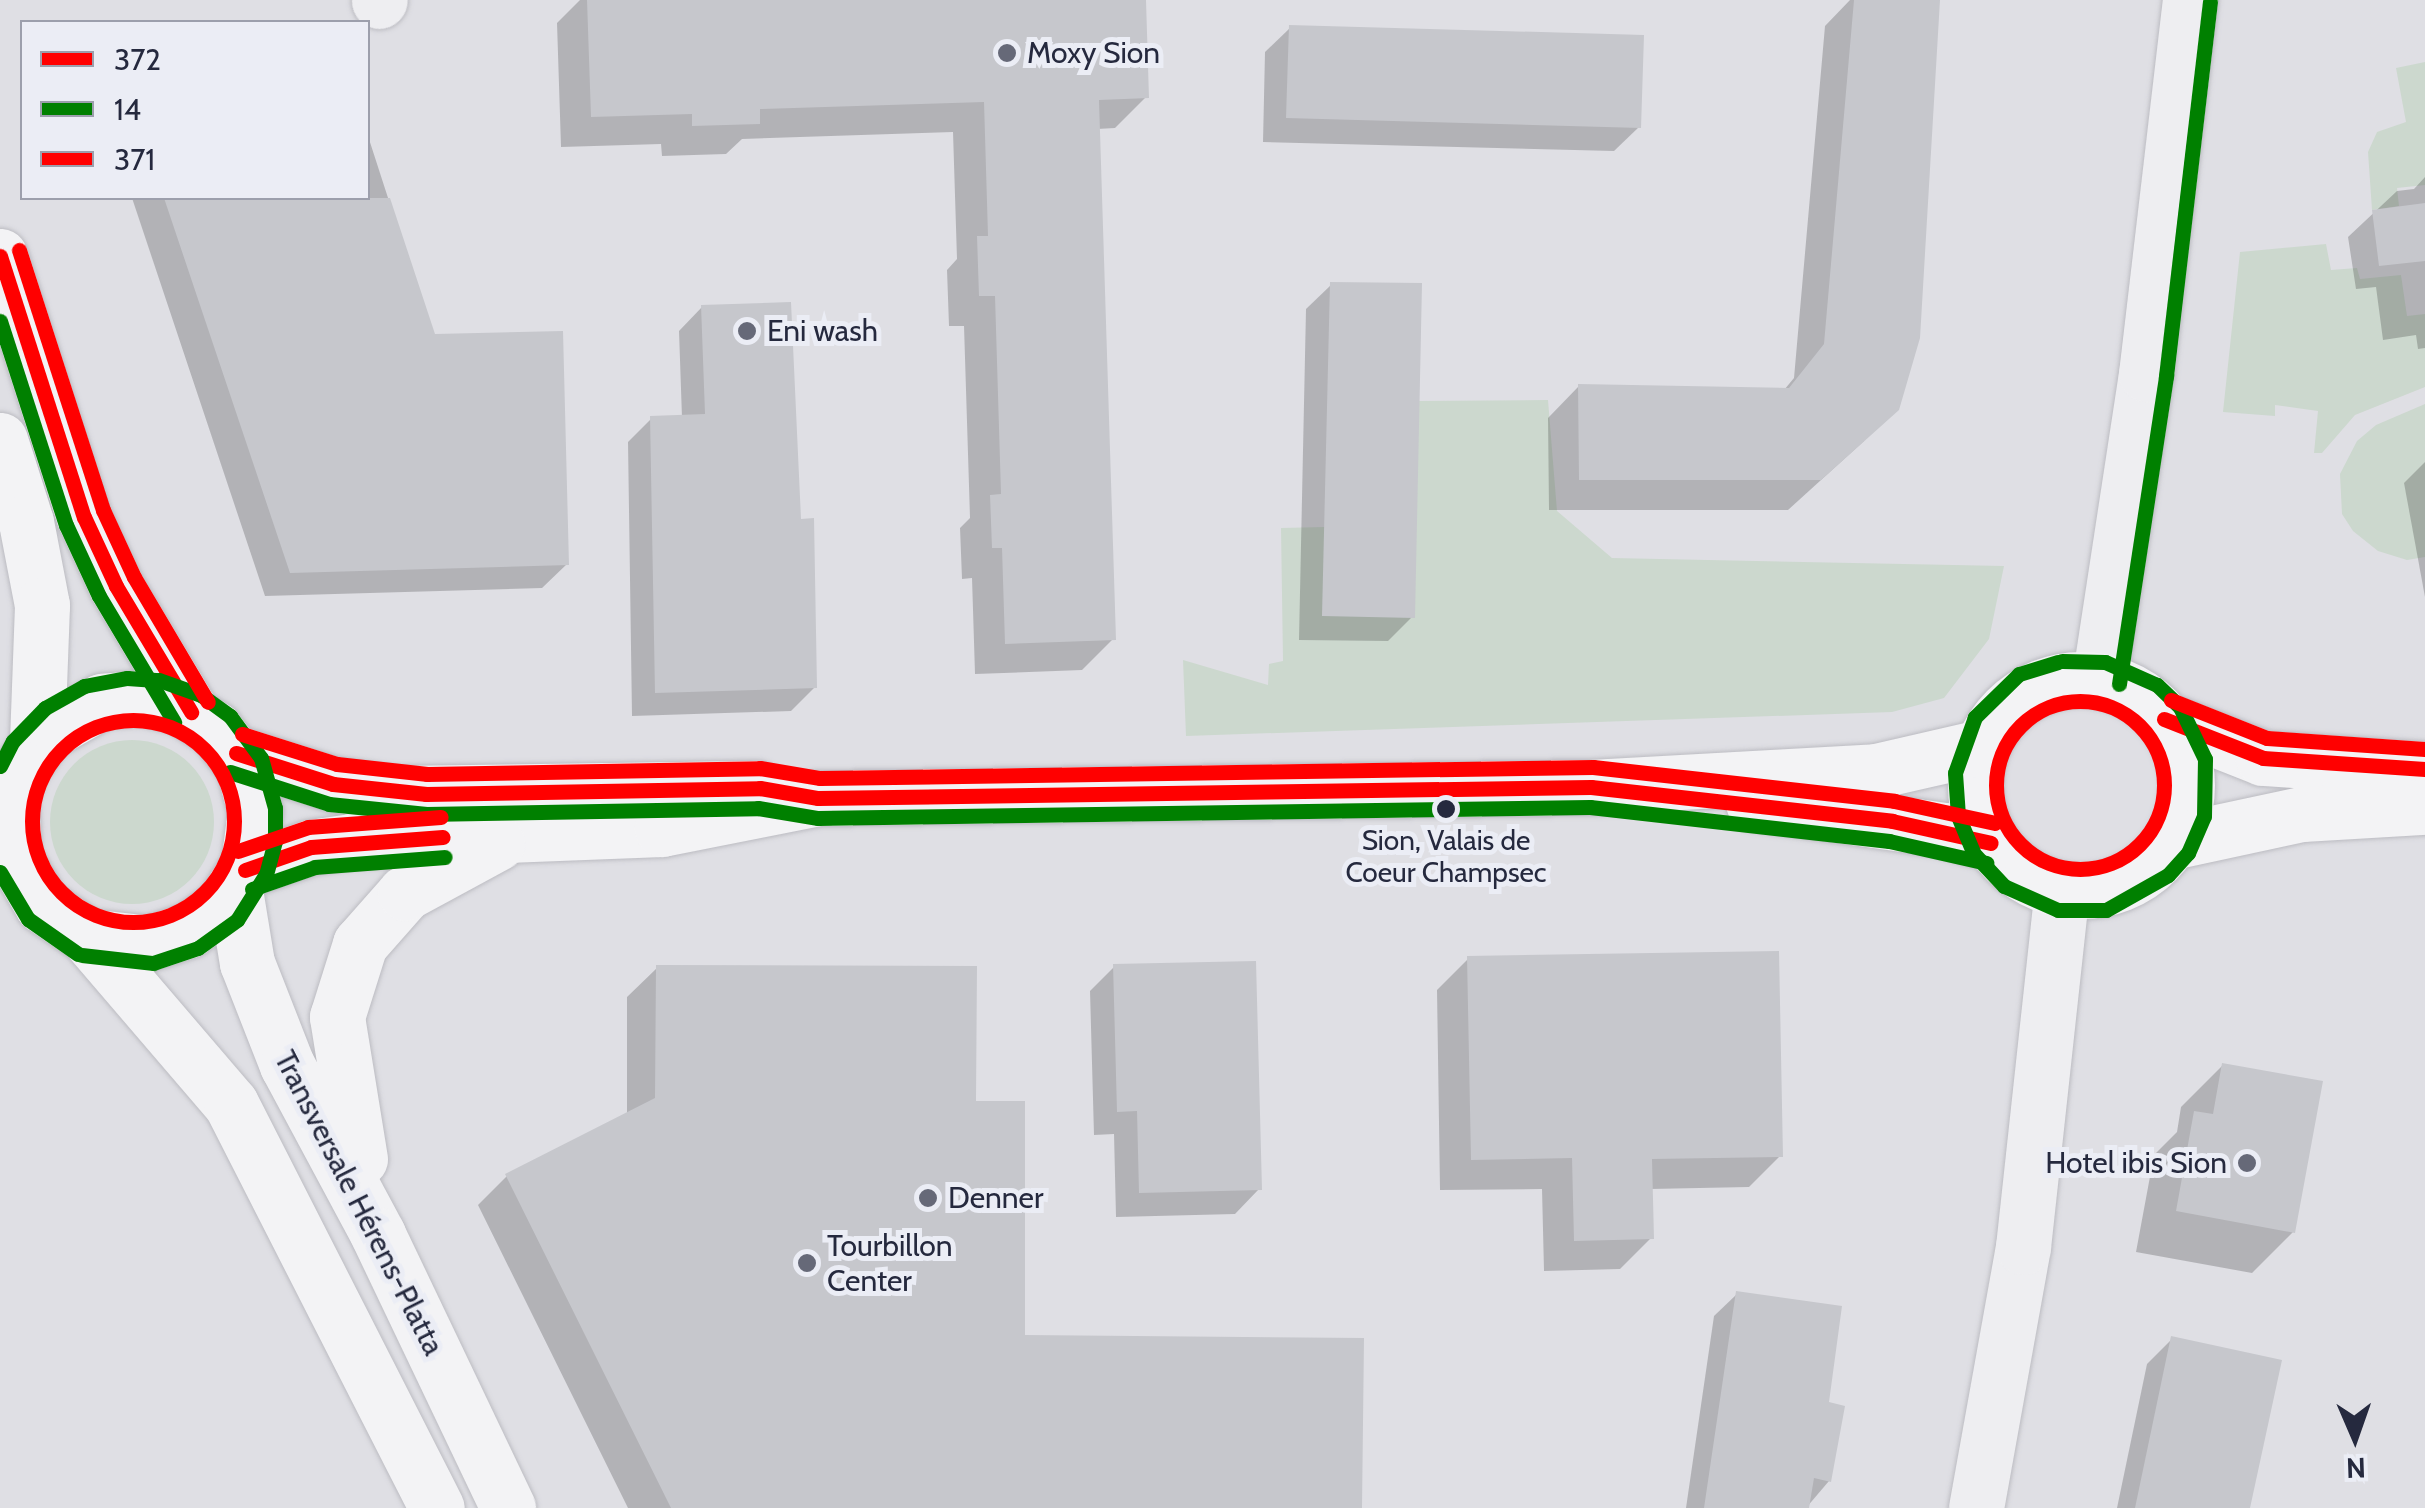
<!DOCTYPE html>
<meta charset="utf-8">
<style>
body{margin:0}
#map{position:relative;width:2425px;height:1508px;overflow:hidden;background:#dfdfe4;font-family:Cabin,sans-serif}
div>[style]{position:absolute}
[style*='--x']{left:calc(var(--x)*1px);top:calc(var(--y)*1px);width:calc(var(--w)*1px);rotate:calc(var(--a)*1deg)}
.green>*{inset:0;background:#ccd8ce}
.round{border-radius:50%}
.shadow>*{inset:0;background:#0003}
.building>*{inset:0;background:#c6c7cc}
.roads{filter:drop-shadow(0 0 2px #bcbcc2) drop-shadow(0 0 2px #bcbcc2)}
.street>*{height:55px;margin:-27.5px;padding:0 27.5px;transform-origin:27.5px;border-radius:27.5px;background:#eeeef1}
.secondary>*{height:55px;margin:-27.5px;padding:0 27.5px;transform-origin:27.5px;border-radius:27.5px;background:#f3f3f5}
.secondary>.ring{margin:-27.5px;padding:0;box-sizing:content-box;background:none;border:55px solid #f3f3f5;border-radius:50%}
.bus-1>*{height:15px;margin:-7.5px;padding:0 7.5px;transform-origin:7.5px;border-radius:7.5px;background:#f00}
.bus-2>*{height:15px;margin:-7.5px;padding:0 7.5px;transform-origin:7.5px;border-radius:7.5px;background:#008000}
.bus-3>*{height:15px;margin:-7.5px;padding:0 7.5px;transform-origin:7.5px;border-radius:7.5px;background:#f00}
.bus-3>.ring{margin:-7.5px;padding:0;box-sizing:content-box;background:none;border:15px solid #f00;border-radius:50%}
.dots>*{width:28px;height:28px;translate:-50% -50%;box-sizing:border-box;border:5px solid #ebedf5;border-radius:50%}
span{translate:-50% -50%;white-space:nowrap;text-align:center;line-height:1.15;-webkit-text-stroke:10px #ebedf5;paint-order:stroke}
.bus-label{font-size:28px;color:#25293e}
.poi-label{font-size:30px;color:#25293e}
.left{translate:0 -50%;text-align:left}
.right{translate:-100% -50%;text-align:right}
.street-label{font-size:30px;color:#25293e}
.legend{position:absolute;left:20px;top:20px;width:350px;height:180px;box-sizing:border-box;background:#ebedf5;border:2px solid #9c9fac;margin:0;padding:12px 18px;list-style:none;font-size:30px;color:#25293e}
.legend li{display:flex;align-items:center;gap:20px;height:50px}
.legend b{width:50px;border:2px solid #9c9fac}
.north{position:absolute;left:2305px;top:1388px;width:100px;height:100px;-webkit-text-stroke:8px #ebedf5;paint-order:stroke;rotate:178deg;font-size:28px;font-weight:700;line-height:40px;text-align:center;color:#25293e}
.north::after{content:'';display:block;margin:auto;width:35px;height:45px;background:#25293e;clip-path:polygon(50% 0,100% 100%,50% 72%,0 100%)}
</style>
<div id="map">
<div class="green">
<div style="clip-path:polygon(2425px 62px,2425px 185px,2397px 188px,2399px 206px,2372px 210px,2368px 152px,2377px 132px,2406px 122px,2396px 68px)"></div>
<div style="clip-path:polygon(2326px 244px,2331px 270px,2357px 268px,2360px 279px,2401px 275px,2407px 316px,2425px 314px,2425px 387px,2355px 415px,2322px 453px,2314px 453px,2318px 411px,2275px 405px,2275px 416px,2223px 412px,2240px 252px)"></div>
<div style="clip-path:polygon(1548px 400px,1557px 511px,1612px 558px,2004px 566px,1989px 639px,1944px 698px,1892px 712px,1186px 736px,1183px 660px,1268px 685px,1269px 664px,1283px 661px,1281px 528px,1324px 527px,1419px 401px)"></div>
<div style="clip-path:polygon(2425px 404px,2425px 557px,2407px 560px,2378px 551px,2353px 531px,2342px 514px,2340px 474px,2357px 441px,2376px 425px)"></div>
<div class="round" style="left:50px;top:740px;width:164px;height:164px"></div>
</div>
<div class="shadow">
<div style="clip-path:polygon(580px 0,1143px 0,1146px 97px,1115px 128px,1097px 129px,1113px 639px,1082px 670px,975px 674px,972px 578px,962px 579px,960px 528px,970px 518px,964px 326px,949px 326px,947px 270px,957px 259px,953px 132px,742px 139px,726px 154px,662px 156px,661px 144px,561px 147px,557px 23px)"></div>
<div style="clip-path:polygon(1850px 0,1938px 0,1864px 441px,1788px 510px,1549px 510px,1548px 418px,1579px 386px,1784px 390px,1794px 378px,1825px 26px)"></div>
<div style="clip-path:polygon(1290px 28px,1639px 127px,1614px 151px,1263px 142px,1265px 52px)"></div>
<div style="clip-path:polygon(368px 136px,433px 337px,567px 564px,542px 588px,265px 596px,132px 198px,368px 198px)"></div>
<div style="clip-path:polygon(2425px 177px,2425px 348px,2418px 349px,2416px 335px,2383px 340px,2376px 287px,2356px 289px,2348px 237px,2397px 191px,2414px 189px)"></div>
<div style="clip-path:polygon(1331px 285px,1412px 617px,1388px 641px,1299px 640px,1306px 309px)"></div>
<div style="clip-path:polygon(702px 307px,799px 521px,815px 687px,791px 711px,632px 716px,628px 442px,651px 419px,682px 418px,679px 331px)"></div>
<div style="clip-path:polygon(2425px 462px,2425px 597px,2404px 483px)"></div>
<div style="clip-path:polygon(1468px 959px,1780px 1156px,1749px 1187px,1650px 1189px,1651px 1238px,1620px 1269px,1544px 1271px,1542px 1189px,1440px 1190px,1437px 990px)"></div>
<div style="clip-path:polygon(1114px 967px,1259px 1189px,1235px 1214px,1116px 1217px,1114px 1134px,1094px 1135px,1090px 991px)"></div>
<div style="clip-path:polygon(657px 968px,974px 1103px,1022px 1337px,1359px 1508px,628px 1508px,478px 1205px,507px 1176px,627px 1115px,627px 997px)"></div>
<div style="clip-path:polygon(2223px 1065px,2293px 1232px,2252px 1273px,2136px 1252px,2154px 1155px,2177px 1132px,2181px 1107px)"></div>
<div style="clip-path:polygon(1737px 1294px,1826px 1404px,1829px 1481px,1806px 1508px,1686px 1508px,1714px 1316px)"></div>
<div style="clip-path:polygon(2172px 1339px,2248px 1508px,2117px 1508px,2147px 1364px)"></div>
</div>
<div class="building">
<div style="clip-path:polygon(587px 0,1146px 0,1149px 98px,1099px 100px,1116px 640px,1005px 644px,1002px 548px,992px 548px,990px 495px,1001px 494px,995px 296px,979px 296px,977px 236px,988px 236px,984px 102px,760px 109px,760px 124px,692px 126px,692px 114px,591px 117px)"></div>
<div style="clip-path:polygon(1854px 0,1940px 0,1920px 338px,1899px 410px,1821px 480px,1579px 480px,1578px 384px,1789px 388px,1824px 344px)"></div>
<div style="clip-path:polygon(1289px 25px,1644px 35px,1641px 128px,1286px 118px)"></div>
<div style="clip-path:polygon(164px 198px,390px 198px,435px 334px,563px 331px,569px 565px,290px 573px)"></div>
<div style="clip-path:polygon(2425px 203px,2425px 261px,2379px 266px,2372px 210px)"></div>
<div style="clip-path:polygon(1330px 282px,1422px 283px,1415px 618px,1322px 616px)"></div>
<div style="clip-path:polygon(791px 302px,801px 519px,814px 518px,817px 688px,655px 693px,650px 416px,705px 414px,701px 305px)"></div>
<div style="clip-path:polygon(1779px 951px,1783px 1157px,1652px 1159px,1654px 1239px,1574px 1241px,1572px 1158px,1471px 1160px,1467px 956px)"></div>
<div style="clip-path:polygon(1256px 961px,1262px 1190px,1139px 1193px,1137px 1111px,1117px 1112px,1113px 964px)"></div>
<div style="clip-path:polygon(656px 965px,977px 966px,976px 1101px,1025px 1101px,1025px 1335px,1364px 1338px,1362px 1508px,671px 1508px,505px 1174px,655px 1098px)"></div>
<div style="clip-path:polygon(2222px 1063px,2323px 1081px,2295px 1233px,2176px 1211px,2194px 1111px,2213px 1114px)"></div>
<div style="clip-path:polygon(1736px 1291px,1842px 1306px,1829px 1402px,1845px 1406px,1831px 1482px,1814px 1478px,1809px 1508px,1704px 1508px)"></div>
<div style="clip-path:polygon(2171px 1336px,2282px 1360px,2250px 1508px,2135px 1508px)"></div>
</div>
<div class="roads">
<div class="street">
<div style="--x:379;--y:1;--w:1;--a:-45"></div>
<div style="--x:2099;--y:681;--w:311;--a:-81.3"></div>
<div style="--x:2146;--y:374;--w:377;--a:-83.3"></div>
<div style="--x:1976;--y:1508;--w:265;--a:-79.8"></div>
<div style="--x:2023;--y:1247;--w:359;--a:-83.8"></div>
</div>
<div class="secondary">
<div style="--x:0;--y:256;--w:274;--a:72.2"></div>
<div style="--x:84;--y:517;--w:76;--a:65.1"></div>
<div style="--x:116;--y:586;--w:147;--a:59.2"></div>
<div style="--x:0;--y:440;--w:86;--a:72.4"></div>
<div style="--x:26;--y:522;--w:85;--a:79.1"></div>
<div style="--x:42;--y:605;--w:137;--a:92.1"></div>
<div class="ring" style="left:1975px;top:679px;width:157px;height:157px"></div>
<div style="--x:2164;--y:719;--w:106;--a:21.5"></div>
<div style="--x:2263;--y:758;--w:162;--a:3.9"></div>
<div style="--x:236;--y:753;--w:102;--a:17.7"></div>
<div style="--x:333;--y:784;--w:62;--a:8.4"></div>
<div style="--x:394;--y:793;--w:362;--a:-0.8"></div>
<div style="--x:1753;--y:803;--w:193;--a:8"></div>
<div style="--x:1944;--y:830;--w:49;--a:15.5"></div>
<div style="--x:2171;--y:842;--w:134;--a:-12.1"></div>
<div style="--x:2302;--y:814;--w:123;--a:-3.3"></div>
<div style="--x:245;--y:870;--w:70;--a:-19.2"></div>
<div style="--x:311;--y:847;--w:40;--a:-8.5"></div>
<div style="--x:351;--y:841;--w:311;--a:-2.2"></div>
<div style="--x:662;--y:829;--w:159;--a:-11.2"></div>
<div style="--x:818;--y:798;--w:773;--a:-0.82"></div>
<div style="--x:1591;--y:787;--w:285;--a:-3.2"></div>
<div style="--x:1876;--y:771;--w:108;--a:-12.9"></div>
<div style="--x:235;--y:890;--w:74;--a:80.7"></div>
<div style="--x:247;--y:963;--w:110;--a:68.6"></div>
<div style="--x:287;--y:1065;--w:193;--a:61.8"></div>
<div style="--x:378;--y:1235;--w:302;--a:64.5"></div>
<div style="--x:87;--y:936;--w:62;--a:6.4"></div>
<div style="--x:149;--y:943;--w:42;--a:-18"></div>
<div style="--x:189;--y:930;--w:41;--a:-36"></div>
<div style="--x:222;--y:906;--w:49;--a:-57.6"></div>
<div style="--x:248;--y:865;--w:54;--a:-82.6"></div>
<div style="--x:255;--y:811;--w:47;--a:-104.9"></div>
<div style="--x:243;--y:766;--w:46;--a:-127.1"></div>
<div style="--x:215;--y:729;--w:43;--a:-147.4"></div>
<div style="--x:179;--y:706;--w:39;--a:-168"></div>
<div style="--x:141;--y:698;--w:39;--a:176"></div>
<div style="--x:102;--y:701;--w:64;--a:150.3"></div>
<div style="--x:46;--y:733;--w:43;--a:125.5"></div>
<div style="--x:21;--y:768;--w:31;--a:109"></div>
<div style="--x:11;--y:797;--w:60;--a:87.1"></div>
<div style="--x:14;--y:857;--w:56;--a:59.7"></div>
<div style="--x:42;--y:905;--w:55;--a:34.6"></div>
<div style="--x:87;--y:936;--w:221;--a:49.4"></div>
<div style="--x:231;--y:1104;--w:453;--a:63"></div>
<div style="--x:360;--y:1159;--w:144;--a:-99.2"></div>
<div style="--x:337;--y:1017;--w:77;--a:-72.5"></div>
<div style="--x:360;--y:944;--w:68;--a:-48.6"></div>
<div style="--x:405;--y:893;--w:105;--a:-28.5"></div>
</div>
</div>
<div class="bus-1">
<div style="--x:0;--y:256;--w:274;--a:72.2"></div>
<div style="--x:84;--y:517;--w:76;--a:65.1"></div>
<div style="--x:116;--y:586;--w:147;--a:59.2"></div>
<div style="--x:2164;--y:719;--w:106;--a:21.5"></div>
<div style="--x:2263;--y:758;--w:162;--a:3.9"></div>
<div style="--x:236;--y:753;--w:102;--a:17.7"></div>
<div style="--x:333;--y:784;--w:94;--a:6.1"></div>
<div style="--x:426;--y:794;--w:334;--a:-1"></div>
<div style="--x:760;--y:788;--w:59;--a:9.8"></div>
<div style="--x:818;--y:798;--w:773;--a:-0.82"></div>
<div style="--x:1591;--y:787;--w:303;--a:6.4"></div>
<div style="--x:1892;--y:821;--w:101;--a:12.5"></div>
<div style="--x:245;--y:870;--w:70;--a:-19.2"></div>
<div style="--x:311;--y:847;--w:132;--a:-4.3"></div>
</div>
<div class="bus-2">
<div style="--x:0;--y:321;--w:214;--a:72.1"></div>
<div style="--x:66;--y:525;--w:78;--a:65.1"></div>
<div style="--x:99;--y:596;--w:147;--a:59.2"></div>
<div style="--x:2058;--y:662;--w:41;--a:162.9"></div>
<div style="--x:2019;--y:674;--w:62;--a:135.7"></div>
<div style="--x:1975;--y:717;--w:59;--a:109.7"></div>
<div style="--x:1955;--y:773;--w:43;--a:86"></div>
<div style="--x:1958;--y:816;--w:41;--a:67.2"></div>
<div style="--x:1974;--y:854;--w:44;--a:46.8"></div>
<div style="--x:2004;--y:886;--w:59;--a:24"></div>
<div style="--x:2058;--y:910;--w:48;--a:0"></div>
<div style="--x:2106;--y:910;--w:71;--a:-29.4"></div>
<div style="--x:2168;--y:875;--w:30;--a:-48"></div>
<div style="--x:2188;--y:853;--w:40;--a:-66.6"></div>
<div style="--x:2204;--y:816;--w:57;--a:-89"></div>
<div style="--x:2205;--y:759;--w:58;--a:-115.7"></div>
<div style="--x:2180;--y:707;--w:32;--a:-136"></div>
<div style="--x:2157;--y:685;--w:57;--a:-156.1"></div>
<div style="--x:2105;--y:662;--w:43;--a:-178.7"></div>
<div style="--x:2119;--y:684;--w:312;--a:-81.3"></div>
<div style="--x:2166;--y:376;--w:377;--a:-83.3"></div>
<div style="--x:0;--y:766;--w:28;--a:-63"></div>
<div style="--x:13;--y:741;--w:46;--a:-45.9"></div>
<div style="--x:45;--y:708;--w:45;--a:-29.4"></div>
<div style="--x:84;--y:686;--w:44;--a:-10.5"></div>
<div style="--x:127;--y:678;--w:32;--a:4"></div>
<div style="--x:159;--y:680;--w:45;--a:19.7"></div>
<div style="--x:201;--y:695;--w:36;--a:36"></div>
<div style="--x:230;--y:716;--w:52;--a:53.6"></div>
<div style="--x:261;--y:758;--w:52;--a:74.4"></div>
<div style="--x:275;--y:808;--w:33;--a:90"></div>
<div style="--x:275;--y:841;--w:34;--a:105"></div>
<div style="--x:266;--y:874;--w:54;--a:122.2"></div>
<div style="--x:237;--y:920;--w:48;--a:144.3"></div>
<div style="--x:198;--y:948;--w:47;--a:161.6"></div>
<div style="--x:153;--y:963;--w:71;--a:-173.6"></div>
<div style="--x:230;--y:772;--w:104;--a:17.9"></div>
<div style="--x:329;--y:804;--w:98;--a:5.9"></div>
<div style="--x:426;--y:814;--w:332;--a:-1"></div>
<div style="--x:758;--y:808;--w:61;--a:9.5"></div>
<div style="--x:818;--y:818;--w:772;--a:-0.82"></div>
<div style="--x:1590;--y:807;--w:301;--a:6.5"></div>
<div style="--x:1889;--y:841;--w:100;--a:12.7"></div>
<div style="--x:0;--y:872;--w:55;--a:59.2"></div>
<div style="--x:28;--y:919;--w:61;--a:35"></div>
<div style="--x:252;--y:889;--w:67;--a:-19.2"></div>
<div style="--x:315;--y:867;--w:130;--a:-4.4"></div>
</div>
<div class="bus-3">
<div style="--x:19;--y:250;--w:273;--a:72.1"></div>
<div style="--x:103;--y:510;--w:74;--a:65.2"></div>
<div style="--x:134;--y:577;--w:145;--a:59.4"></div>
<div style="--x:2171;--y:700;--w:103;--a:21.6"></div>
<div style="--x:2267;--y:738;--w:158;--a:4"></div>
<div class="ring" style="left:1996px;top:701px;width:153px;height:153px"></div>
<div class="ring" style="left:32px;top:720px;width:187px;height:187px"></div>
<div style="--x:242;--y:734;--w:100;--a:17.5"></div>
<div style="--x:337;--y:764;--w:91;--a:6.3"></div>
<div style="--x:427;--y:774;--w:333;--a:-1"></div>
<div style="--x:760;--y:768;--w:61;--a:9.5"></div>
<div style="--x:820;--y:778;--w:773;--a:-0.82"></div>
<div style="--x:1593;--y:767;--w:303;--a:6.4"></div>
<div style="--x:1894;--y:801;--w:103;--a:12.3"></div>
<div style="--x:238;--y:851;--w:74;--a:-18.9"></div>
<div style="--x:308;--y:827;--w:133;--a:-4.3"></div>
</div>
<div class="dots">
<div style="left:1007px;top:53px;background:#666978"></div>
<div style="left:747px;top:331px;background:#666978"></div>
<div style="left:1446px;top:809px;background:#25293e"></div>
<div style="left:2247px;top:1163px;background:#666978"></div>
<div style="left:928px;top:1198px;background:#666978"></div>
<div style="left:807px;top:1263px;background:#666978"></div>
</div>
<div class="bus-label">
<span style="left:1446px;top:856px">Sion, Valais de<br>Coeur Champsec</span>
</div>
<div class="poi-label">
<span class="left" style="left:1027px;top:53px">Moxy Sion</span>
<span class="left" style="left:767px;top:331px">Eni wash</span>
<span class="right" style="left:2227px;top:1163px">Hotel ibis Sion</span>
<span class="left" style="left:948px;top:1198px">Denner</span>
<span class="left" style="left:827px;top:1263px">Tourbillon<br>Center</span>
</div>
<div class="street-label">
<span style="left:359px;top:1203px;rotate:63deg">Transversale Hérens-Platta</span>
</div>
<ul class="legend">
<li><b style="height:12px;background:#f00"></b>372</li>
<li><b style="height:12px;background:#008000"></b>14</li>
<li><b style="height:12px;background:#f00"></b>371</li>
</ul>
<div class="north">N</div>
</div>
